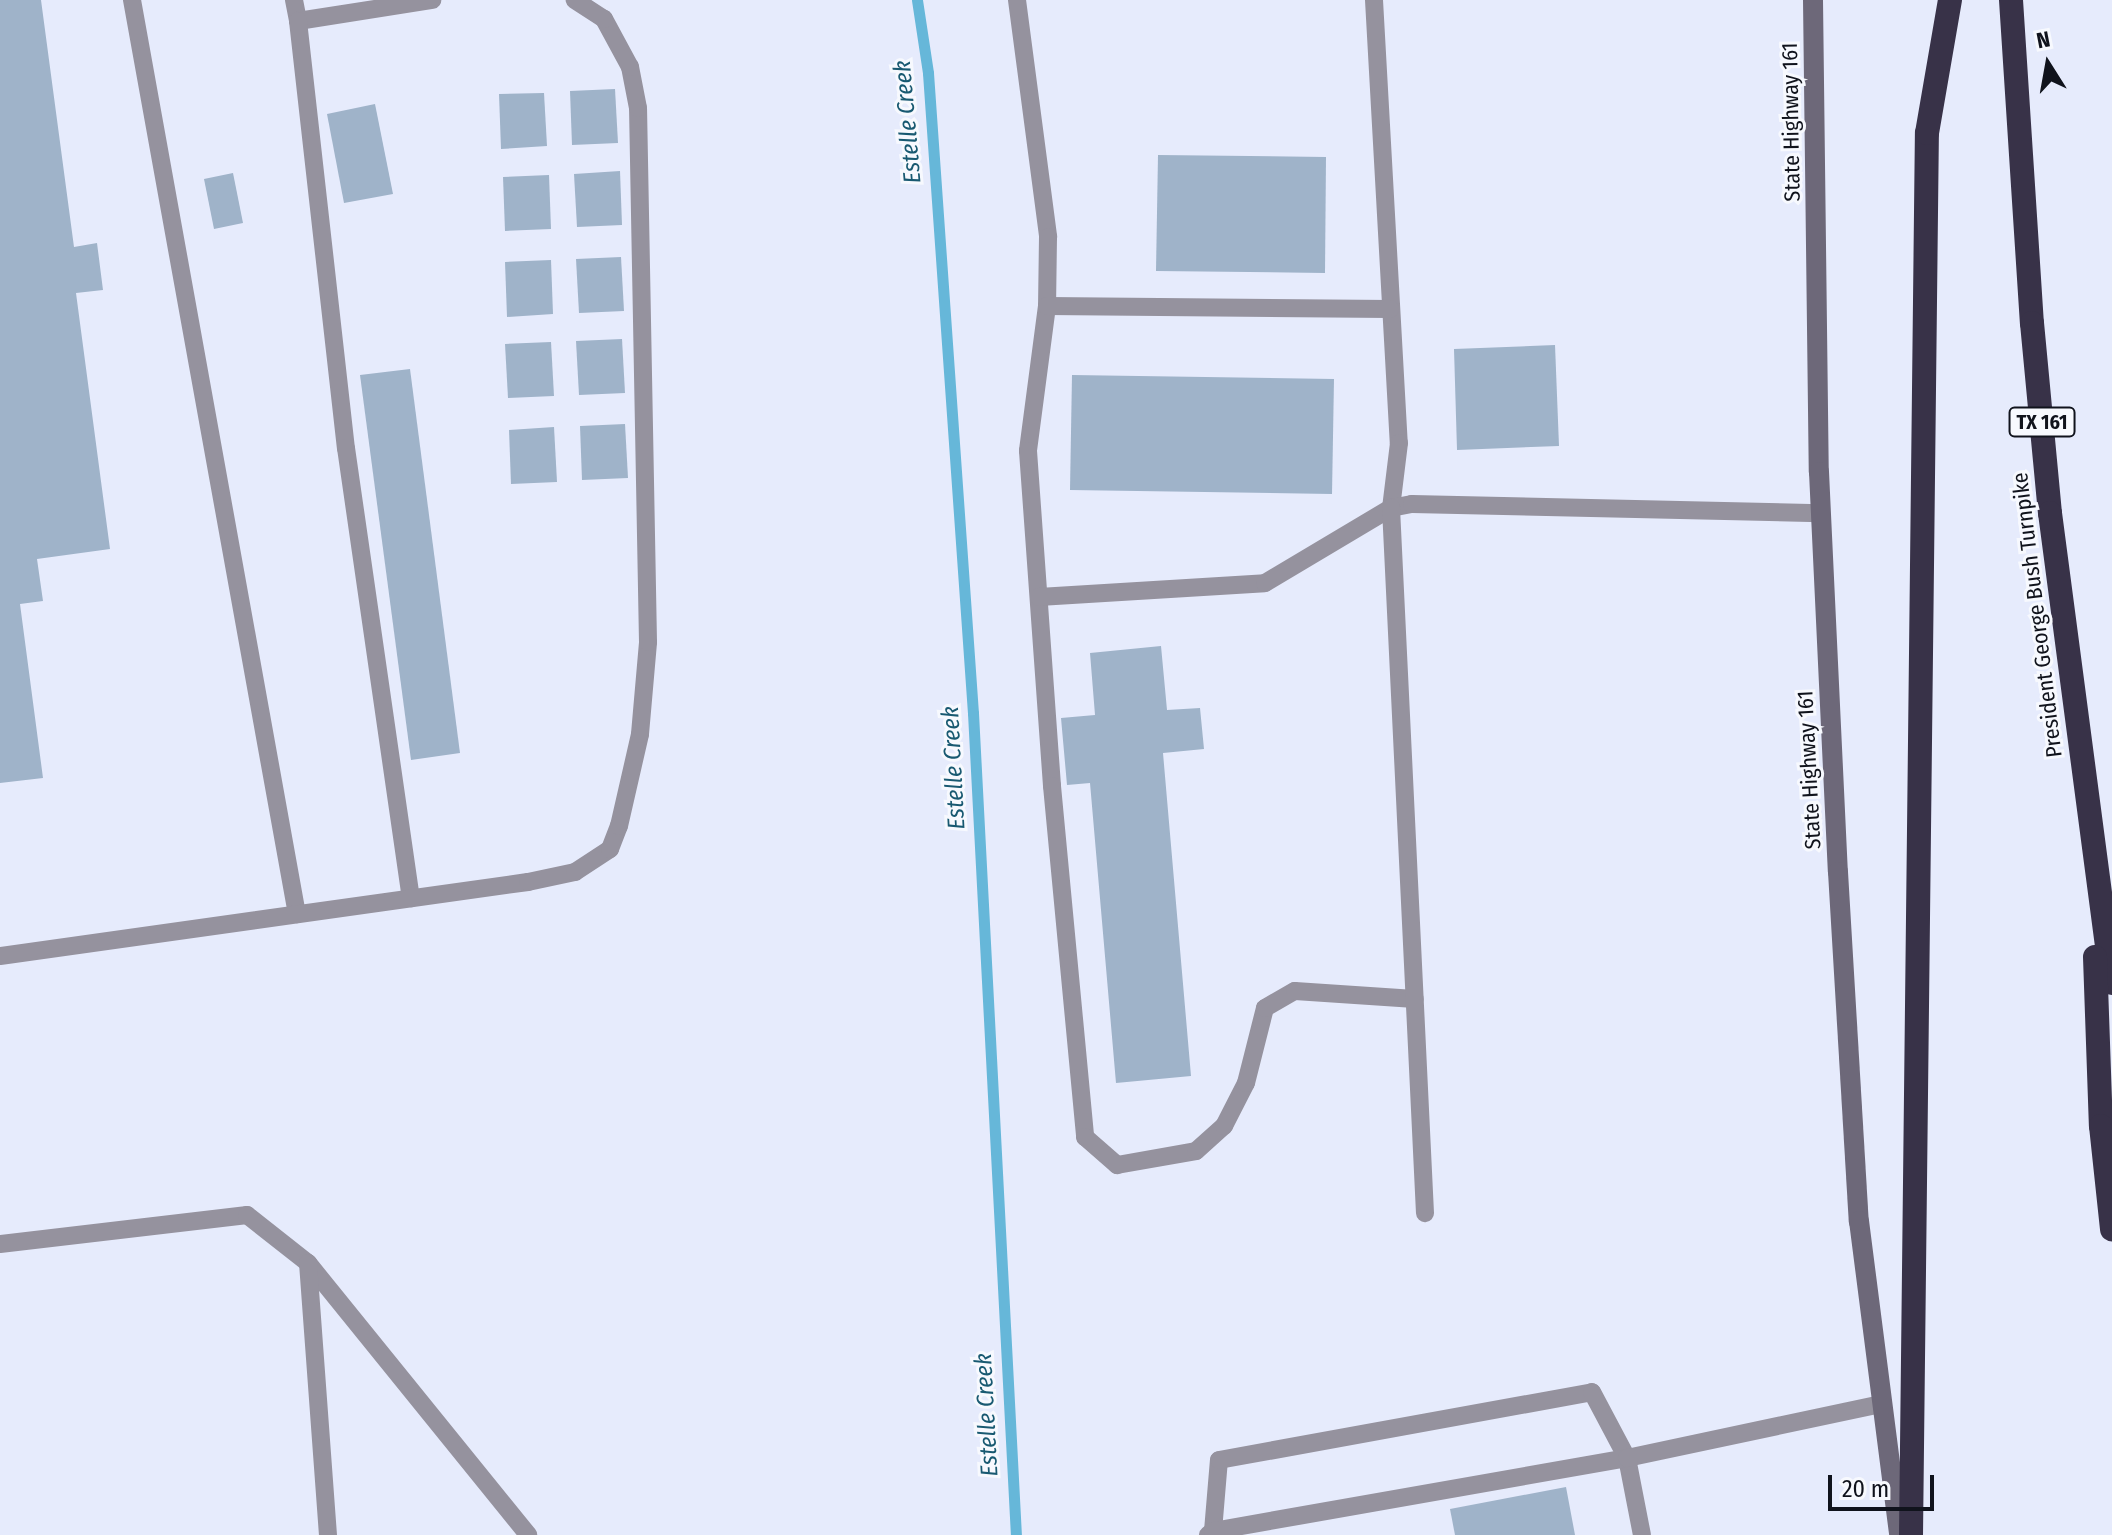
<!DOCTYPE html>
<style>
body{margin:0}
#map{position:relative;width:2112px;height:1535px;overflow:hidden;background:#e6ebfc;font-family:"Fira Sans Condensed",sans-serif}
div>[style]{position:absolute}
[style*='--x']{left:calc(var(--x)*1px);top:calc(var(--y)*1px);width:calc(var(--w)*1px);rotate:calc(var(--a)*1deg)}
.stream>*{height:11px;margin:-5.5px;padding:0 5.5px;transform-origin:5.5px;border-radius:5.5px;background:#66b7d9}
.building>*{inset:0;background:#9fb3c9}
.lane>*{height:18px;margin:-9px;padding:0 9px;transform-origin:9px;border-radius:9px;background:#95929e}
.secondary>*{height:20px;margin:-10px;padding:0 10px;transform-origin:10px;border-radius:10px;background:#6d6879}
.highway>*{height:24px;margin:-12px;padding:0 12px;transform-origin:12px;border-radius:12px;background:#383248}
span{translate:-50% -50%;white-space:nowrap;text-align:center;line-height:1.15;-webkit-text-stroke:6px #f7f9fe;paint-order:stroke}
.shield-label span{padding:2px 6px;background:#f7f9fe;border:2px solid;border-radius:6px;-webkit-text-stroke-width:0}
.shield-label{font-size:20px;color:#10131c;font-weight:700}
.street-label{font-size:22px;color:#10131c}
.water-label{font-size:24px;color:#185971;font-style:italic}
.north{position:absolute;left:2008px;top:24px;width:80px;height:80px;-webkit-text-stroke:6px #f7f9fe;paint-order:stroke;rotate:349deg;font-size:22px;font-weight:700;line-height:32px;text-align:center;color:#10131c}
.north::after{content:'';display:block;margin:auto;width:28px;height:36px;background:#10131c;clip-path:polygon(50% 0,100% 100%,50% 72%,0 100%)}
.scale{position:absolute;left:1828px;top:1475px;width:106px;height:36px;box-sizing:border-box;border:4px solid #10131c;border-top:0;padding-left:10px;font-size:24px;line-height:28px;white-space:nowrap;color:#10131c;-webkit-text-stroke:6px #f7f9fe;paint-order:stroke}
</style>
<div id="map">
<div class="stream">
<div style="--x:917;--y:0;--w:74;--a:81.4"></div>
<div style="--x:928;--y:73;--w:642;--a:85.98"></div>
<div style="--x:973;--y:713;--w:823;--a:87.01"></div>
</div>
<div class="building">
<div style="clip-path:polygon(0 0,41px 0,74px 247px,97px 243px,103px 290px,76px 293px,110px 549px,37px 559px,43px 601px,20px 604px,43px 778px,0 783px)"></div>
<div style="clip-path:polygon(615px 89px,618px 143px,572px 145px,570px 91px)"></div>
<div style="clip-path:polygon(544px 93px,547px 146px,501px 149px,499px 94px)"></div>
<div style="clip-path:polygon(375px 104px,393px 194px,344px 203px,327px 114px)"></div>
<div style="clip-path:polygon(1158px 155px,1326px 157px,1325px 273px,1156px 271px)"></div>
<div style="clip-path:polygon(620px 171px,622px 225px,577px 227px,574px 174px)"></div>
<div style="clip-path:polygon(233px 173px,243px 223px,214px 229px,204px 179px)"></div>
<div style="clip-path:polygon(549px 175px,551px 229px,505px 231px,503px 177px)"></div>
<div style="clip-path:polygon(621px 257px,624px 311px,579px 313px,576px 259px)"></div>
<div style="clip-path:polygon(551px 260px,553px 314px,507px 317px,505px 262px)"></div>
<div style="clip-path:polygon(622px 339px,625px 393px,579px 395px,576px 341px)"></div>
<div style="clip-path:polygon(551px 342px,554px 396px,508px 398px,505px 344px)"></div>
<div style="clip-path:polygon(1555px 345px,1559px 446px,1457px 450px,1454px 349px)"></div>
<div style="clip-path:polygon(410px 369px,460px 753px,411px 760px,360px 375px)"></div>
<div style="clip-path:polygon(1072px 375px,1334px 379px,1332px 494px,1070px 490px)"></div>
<div style="clip-path:polygon(625px 424px,628px 478px,582px 480px,580px 426px)"></div>
<div style="clip-path:polygon(554px 427px,557px 482px,511px 484px,509px 430px)"></div>
<div style="clip-path:polygon(1161px 646px,1167px 710px,1200px 708px,1204px 749px,1163px 753px,1191px 1076px,1116px 1083px,1090px 783px,1067px 785px,1061px 718px,1095px 715px,1090px 653px)"></div>
<div style="clip-path:polygon(1566px 1487px,1575px 1535px,1455px 1535px,1450px 1509px)"></div>
</div>
<div class="lane">
<div style="--x:132;--y:0;--w:929;--a:79.77"></div>
<div style="--x:294;--y:0;--w:21;--a:79"></div>
<div style="--x:298;--y:21;--w:136;--a:-8.9"></div>
<div style="--x:1017;--y:0;--w:239;--a:82.5"></div>
<div style="--x:1048;--y:237;--w:69;--a:90.8"></div>
<div style="--x:1047;--y:306;--w:146;--a:97.5"></div>
<div style="--x:1028;--y:451;--w:336;--a:85.9"></div>
<div style="--x:1052;--y:786;--w:353;--a:84.6"></div>
<div style="--x:1085;--y:1137;--w:43;--a:41.2"></div>
<div style="--x:1117;--y:1165;--w:80;--a:-10"></div>
<div style="--x:1196;--y:1151;--w:38;--a:-42"></div>
<div style="--x:1224;--y:1126;--w:48;--a:-62.9"></div>
<div style="--x:1246;--y:1083;--w:77;--a:-75.8"></div>
<div style="--x:1265;--y:1008;--w:34;--a:-30"></div>
<div style="--x:1295;--y:991;--w:120;--a:3.8"></div>
<div style="--x:1374;--y:0;--w:444;--a:86.8"></div>
<div style="--x:1399;--y:443;--w:65;--a:97"></div>
<div style="--x:1391;--y:508;--w:21;--a:-11"></div>
<div style="--x:1412;--y:504;--w:409;--a:1.3"></div>
<div style="--x:298;--y:21;--w:430;--a:83.6"></div>
<div style="--x:346;--y:448;--w:455;--a:81.8"></div>
<div style="--x:1047;--y:306;--w:343;--a:0.5"></div>
<div style="--x:1039;--y:597;--w:226;--a:-3.5"></div>
<div style="--x:1265;--y:583;--w:147;--a:-30.8"></div>
<div style="--x:1391;--y:508;--w:706;--a:87.24"></div>
<div style="--x:0;--y:956;--w:533;--a:-7.98"></div>
<div style="--x:528;--y:882;--w:48;--a:-12"></div>
<div style="--x:575;--y:872;--w:42;--a:-33.3"></div>
<div style="--x:610;--y:849;--w:25;--a:-69"></div>
<div style="--x:619;--y:826;--w:94;--a:-77.1"></div>
<div style="--x:640;--y:734;--w:92;--a:-85"></div>
<div style="--x:648;--y:642;--w:534;--a:-91.07"></div>
<div style="--x:638;--y:108;--w:42;--a:-101"></div>
<div style="--x:630;--y:67;--w:55;--a:-118.4"></div>
<div style="--x:604;--y:19;--w:35;--a:-147"></div>
<div style="--x:0;--y:1244;--w:249;--a:-6.7"></div>
<div style="--x:247;--y:1215;--w:78;--a:38.2"></div>
<div style="--x:308;--y:1263;--w:350;--a:51"></div>
<div style="--x:308;--y:1263;--w:273;--a:85.8"></div>
<div style="--x:1213;--y:1531;--w:71;--a:-85.2"></div>
<div style="--x:1219;--y:1460;--w:379;--a:-10.3"></div>
<div style="--x:1592;--y:1392;--w:75;--a:62.1"></div>
<div style="--x:1627;--y:1458;--w:78;--a:79"></div>
<div style="--x:1208;--y:1535;--w:6;--a:-39"></div>
<div style="--x:1213;--y:1531;--w:420;--a:-10"></div>
<div style="--x:1627;--y:1458;--w:261;--a:-12"></div>
</div>
<div class="secondary">
<div style="--x:1813;--y:0;--w:472;--a:89.3"></div>
<div style="--x:1819;--y:472;--w:400;--a:87.3"></div>
<div style="--x:1838;--y:872;--w:350;--a:86.6"></div>
<div style="--x:1859;--y:1221;--w:317;--a:82.7"></div>
</div>
<div class="highway">
<div style="--x:2011;--y:0;--w:324;--a:86.3"></div>
<div style="--x:2032;--y:323;--w:191;--a:84.6"></div>
<div style="--x:2050;--y:513;--w:474;--a:82.5"></div>
<div style="--x:2095;--y:957;--w:169;--a:88"></div>
<div style="--x:2101;--y:1126;--w:104;--a:83.9"></div>
<div style="--x:1911;--y:1535;--w:1402;--a:-89.35"></div>
<div style="--x:1927;--y:133;--w:135;--a:-80.2"></div>
</div>
<div class="shield-label">
<span style="left:2042px;top:422px">TX 161</span>
</div>
<div class="street-label">
<span style="left:1791px;top:122px;rotate:-91deg">State Highway 161</span>
<span style="left:2037px;top:615px;rotate:-97deg">President George Bush Turnpike</span>
<span style="left:1809px;top:770px;rotate:-93deg">State Highway 161</span>
</div>
<div class="water-label">
<span style="left:908px;top:122px;rotate:-95deg">Estelle Creek</span>
<span style="left:954px;top:768px;rotate:-93deg">Estelle Creek</span>
<span style="left:987px;top:1415px;rotate:-93deg">Estelle Creek</span>
</div>
<div class="north">N</div>
<div class="scale">20 m</div>
</div>
